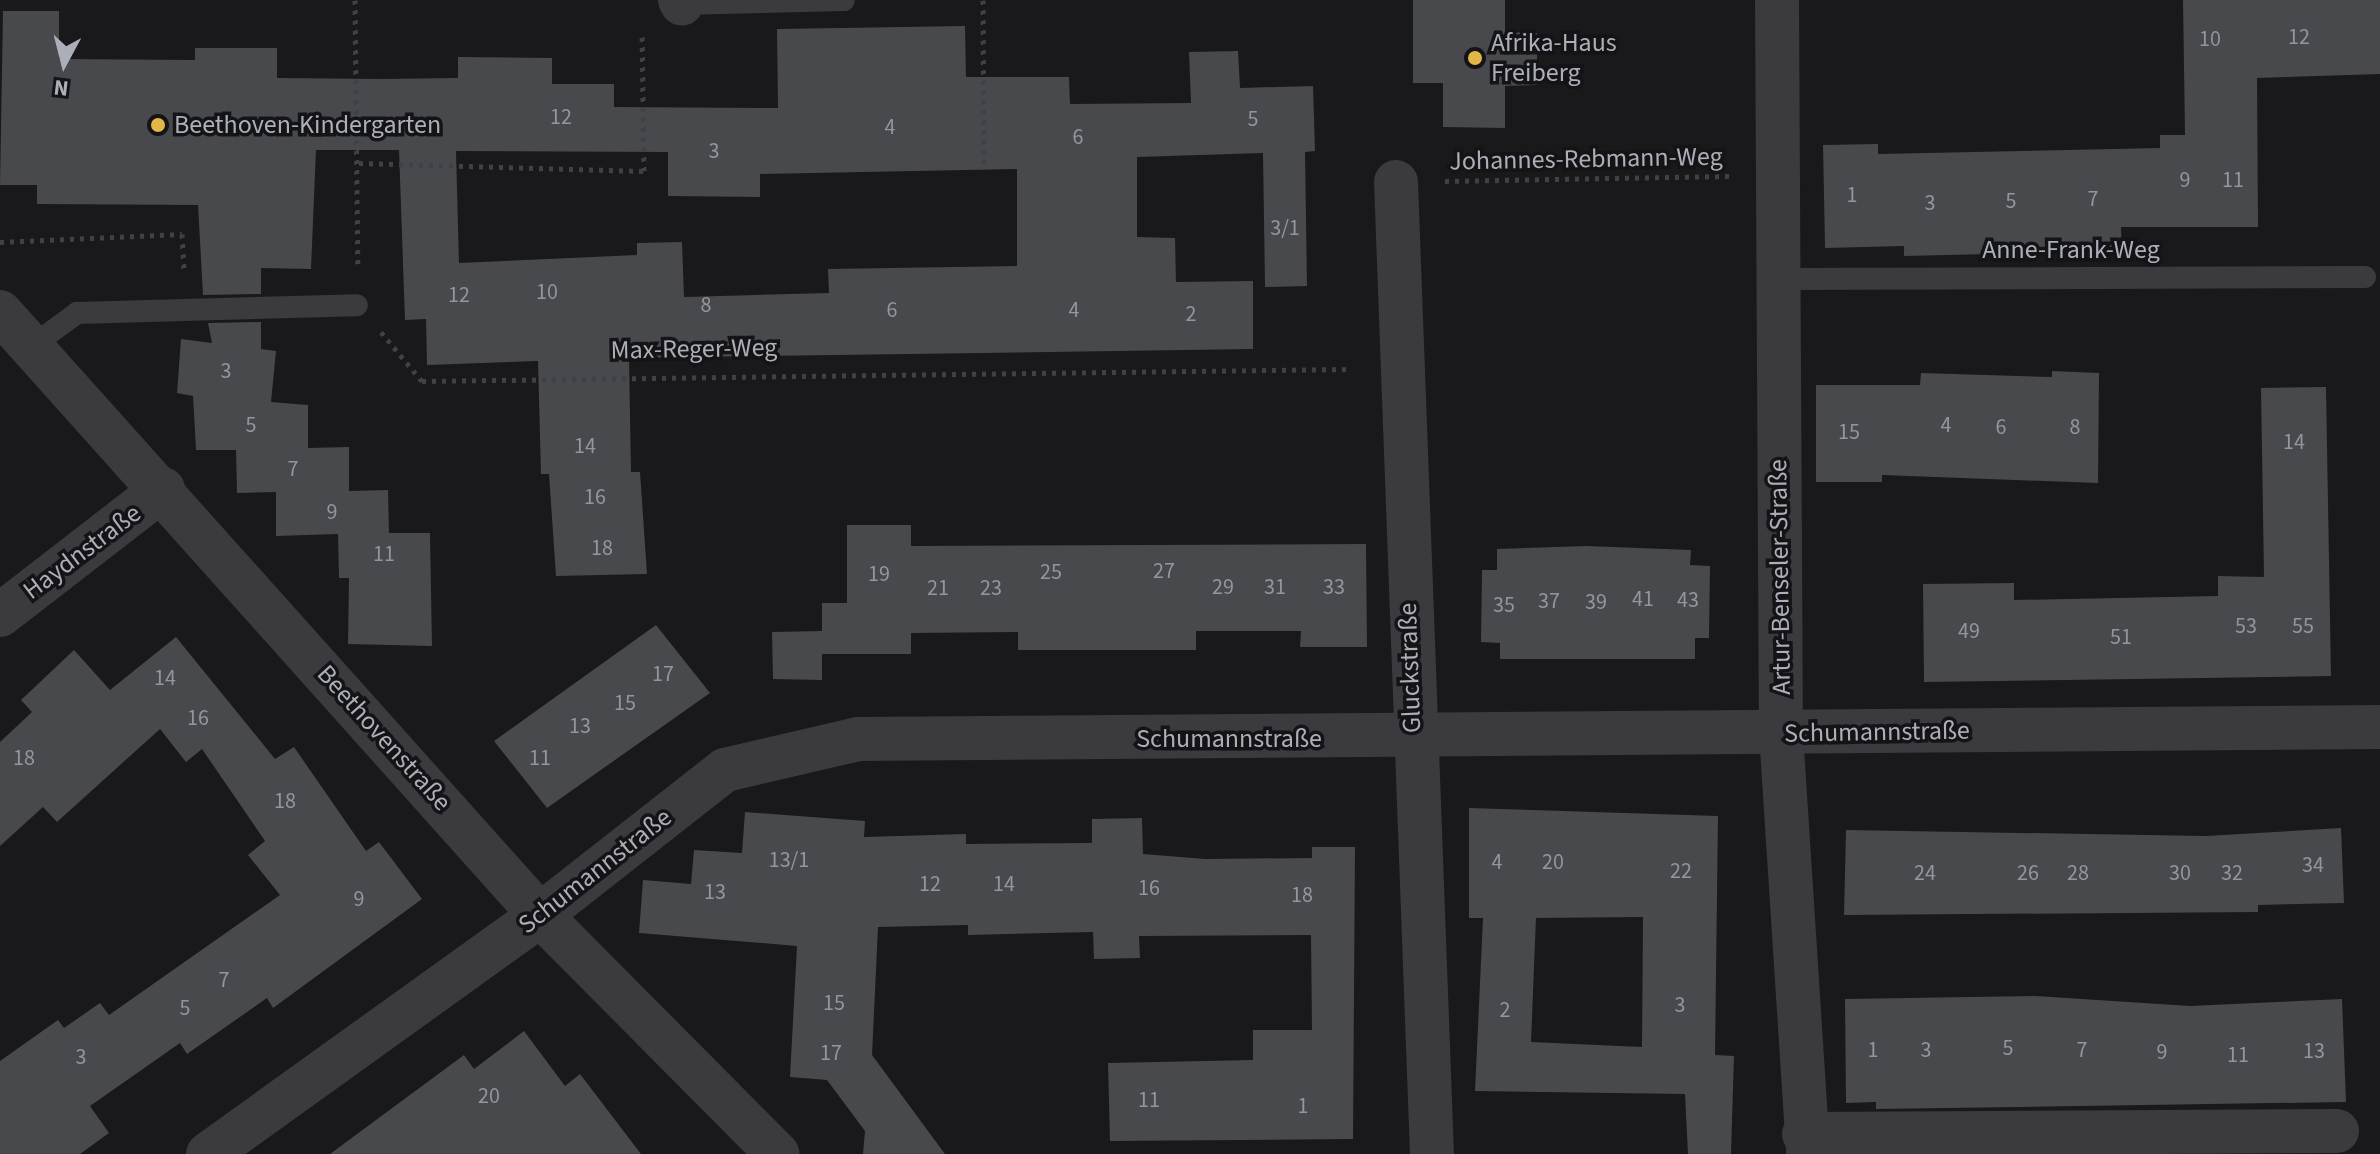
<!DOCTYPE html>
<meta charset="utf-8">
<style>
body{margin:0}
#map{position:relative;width:2380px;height:1154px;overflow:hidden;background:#19181a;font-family:"Source Sans 3",sans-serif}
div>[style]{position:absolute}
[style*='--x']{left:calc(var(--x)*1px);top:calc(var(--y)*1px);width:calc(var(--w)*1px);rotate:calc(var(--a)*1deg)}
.building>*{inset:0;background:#48494d}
.path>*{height:5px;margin-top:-2.5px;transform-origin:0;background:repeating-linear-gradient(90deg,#404146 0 4px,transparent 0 10px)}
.service>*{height:22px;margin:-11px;padding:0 11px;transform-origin:11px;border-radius:11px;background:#3a3a3f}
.minor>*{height:44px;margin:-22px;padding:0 22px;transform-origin:22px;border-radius:22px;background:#3a3a3f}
.dots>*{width:22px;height:22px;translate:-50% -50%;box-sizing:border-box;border:4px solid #141315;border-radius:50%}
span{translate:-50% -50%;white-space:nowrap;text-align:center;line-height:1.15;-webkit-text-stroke:7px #141315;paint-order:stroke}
.number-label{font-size:22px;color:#93969e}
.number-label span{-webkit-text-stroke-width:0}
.poi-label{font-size:26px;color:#acafb9}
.left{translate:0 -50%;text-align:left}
.street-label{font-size:26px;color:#acafb9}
.north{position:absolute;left:24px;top:24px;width:80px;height:80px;-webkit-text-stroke:6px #141315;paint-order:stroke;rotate:187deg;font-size:22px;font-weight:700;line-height:32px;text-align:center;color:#acafb9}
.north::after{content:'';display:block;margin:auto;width:28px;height:36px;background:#acafb9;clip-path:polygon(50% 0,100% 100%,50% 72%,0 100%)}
</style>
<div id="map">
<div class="building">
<div style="clip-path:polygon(1413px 0,1505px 0,1505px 32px,1537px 33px,1537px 85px,1505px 86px,1505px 128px,1443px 127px,1443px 83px,1413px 83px)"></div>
<div style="clip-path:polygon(2183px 0,2380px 0,2380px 74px,2257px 78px,2258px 227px,2121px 227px,2122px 251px,1904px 256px,1904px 246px,1825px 248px,1823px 145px,1878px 144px,1878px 154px,2160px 148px,2160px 135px,2185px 135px)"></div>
<div style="clip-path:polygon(evenodd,3px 11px,59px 11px,59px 59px,195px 60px,195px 48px,277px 48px,277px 78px,382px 79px,458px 78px,458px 57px,552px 58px,552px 84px,614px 84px,614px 107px,778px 108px,777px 29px,965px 26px,966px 77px,1069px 77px,1070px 104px,1191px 103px,1189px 52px,1238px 51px,1240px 88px,1313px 86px,1315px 151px,1305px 152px,1307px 286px,1265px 287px,1263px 153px,1137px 157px,1137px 237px,1175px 238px,1176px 282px,1253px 281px,1253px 349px,629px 358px,631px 472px,640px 472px,647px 574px,556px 576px,549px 474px,541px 474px,538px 361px,427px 365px,426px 319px,405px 320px,399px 150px,316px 150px,311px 269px,261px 268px,261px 294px,203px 295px,198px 205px,37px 204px,37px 185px,0 185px,3px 11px,456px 151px,668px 152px,668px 196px,760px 197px,760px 174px,1017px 169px,1017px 266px,828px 269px,829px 293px,684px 297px,682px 242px,637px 243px,637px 255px,459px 263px,456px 151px)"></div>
<div style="clip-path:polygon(261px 322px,261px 349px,276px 351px,271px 402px,308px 405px,308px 448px,349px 447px,349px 491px,388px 490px,389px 533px,430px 533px,432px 646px,348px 644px,349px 578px,339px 578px,338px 534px,276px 536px,276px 492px,237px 493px,236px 450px,196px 450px,193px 396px,177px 393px,181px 339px,212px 343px,208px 323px)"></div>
<div style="clip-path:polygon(2052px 371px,2099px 373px,2098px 483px,1882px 475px,1882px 482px,1816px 482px,1816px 385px,1920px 385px,1921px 373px,2052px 377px)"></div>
<div style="clip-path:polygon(2326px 387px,2331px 676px,1924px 682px,1923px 584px,2014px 583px,2014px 600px,2218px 596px,2218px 576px,2264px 577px,2261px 388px)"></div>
<div style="clip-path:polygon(847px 525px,911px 525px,911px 546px,1366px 544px,1367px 647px,1300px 647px,1301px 631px,1196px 631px,1196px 650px,1018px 650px,1018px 632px,911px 633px,911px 654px,822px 654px,822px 680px,773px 679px,772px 632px,822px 631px,822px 603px,847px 603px)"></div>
<div style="clip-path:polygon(1586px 546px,1691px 550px,1690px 565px,1710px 566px,1709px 638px,1695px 638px,1695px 659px,1500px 659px,1500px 643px,1481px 642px,1482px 570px,1497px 570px,1497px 549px)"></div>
<div style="clip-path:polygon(656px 625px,710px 693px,547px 808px,494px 741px)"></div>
<div style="clip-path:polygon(176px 637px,275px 759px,294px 747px,366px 851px,379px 842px,422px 899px,273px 1008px,267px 998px,187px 1054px,180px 1043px,90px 1106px,109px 1133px,80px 1154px,0 1154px,0 1061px,58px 1020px,64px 1028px,100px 1003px,109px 1015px,280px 895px,248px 855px,265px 841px,202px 749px,186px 762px,160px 729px,57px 822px,43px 807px,0 846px,0 742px,32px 712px,21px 700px,74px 650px,110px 690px)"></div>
<div style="clip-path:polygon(evenodd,1469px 808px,1718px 816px,1715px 1055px,1734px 1056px,1731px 1154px,1688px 1154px,1685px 1094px,1475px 1091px,1483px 918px,1469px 918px,1469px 808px,1643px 917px,1642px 1047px,1531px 1042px,1536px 918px,1643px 917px)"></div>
<div style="clip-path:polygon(745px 812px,865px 821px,864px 837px,966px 834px,966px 844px,1092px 843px,1092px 819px,1142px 818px,1143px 854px,1205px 859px,1312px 858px,1312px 847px,1355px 847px,1353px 1139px,1110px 1141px,1108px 1063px,1253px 1060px,1253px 1030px,1312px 1030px,1311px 935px,1139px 936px,1140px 958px,1094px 959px,1093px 932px,968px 935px,968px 925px,878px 927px,872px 1055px,945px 1154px,863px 1154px,865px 1131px,827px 1080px,790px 1077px,797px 946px,639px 933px,643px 880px,691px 884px,694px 850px,742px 853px)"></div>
<div style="clip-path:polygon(2341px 828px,2344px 903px,2258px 905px,2258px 912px,1844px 915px,1846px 830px,2206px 836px)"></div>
<div style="clip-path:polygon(2036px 996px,2190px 1006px,2342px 999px,2346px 1102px,1876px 1109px,1876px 1102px,1846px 1103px,1845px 999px)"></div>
<div style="clip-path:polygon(524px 1031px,565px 1086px,580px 1074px,641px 1154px,330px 1154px,464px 1055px,474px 1069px)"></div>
</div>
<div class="path">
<div style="--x:355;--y:0;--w:267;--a:89.4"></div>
<div style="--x:983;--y:0;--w:164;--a:89.7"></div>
<div style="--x:359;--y:163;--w:285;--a:1.6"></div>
<div style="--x:644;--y:171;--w:138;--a:-90.8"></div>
<div style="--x:1445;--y:181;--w:285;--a:-1"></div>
<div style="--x:0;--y:242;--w:182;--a:-2.5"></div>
<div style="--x:182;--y:234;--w:38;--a:87"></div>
<div style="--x:381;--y:332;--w:64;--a:50.1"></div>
<div style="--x:422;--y:381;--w:930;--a:-0.74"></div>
</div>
<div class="service">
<div style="--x:682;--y:4;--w:162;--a:-1.4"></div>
<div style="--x:1777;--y:279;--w:588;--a:-0.19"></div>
<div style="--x:32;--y:346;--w:56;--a:-36.3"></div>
<div style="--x:77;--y:313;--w:280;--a:-1.6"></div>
</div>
<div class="minor">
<div style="--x:680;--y:0;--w:4;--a:63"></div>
<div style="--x:1777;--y:0;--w:733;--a:89.69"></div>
<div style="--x:1781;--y:733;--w:422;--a:86.3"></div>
<div style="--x:1396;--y:182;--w:973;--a:87.88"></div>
<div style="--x:0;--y:312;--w:809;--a:48.15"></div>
<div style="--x:540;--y:915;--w:337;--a:45.2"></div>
<div style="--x:0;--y:615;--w:206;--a:-37.7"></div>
<div style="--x:1804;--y:1134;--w:533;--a:-0.32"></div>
<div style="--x:208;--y:1154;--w:409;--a:-35.7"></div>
<div style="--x:540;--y:915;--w:235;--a:-38.1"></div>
<div style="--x:725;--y:770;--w:137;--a:-13.1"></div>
<div style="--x:858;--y:739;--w:1522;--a:-0.45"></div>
</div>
<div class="dots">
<div style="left:1475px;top:58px;background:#e3b648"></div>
<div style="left:158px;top:125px;background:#e3b648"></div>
</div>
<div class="number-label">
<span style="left:2299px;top:38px">12</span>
<span style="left:2210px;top:40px">10</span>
<span style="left:561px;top:118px">12</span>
<span style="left:1253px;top:120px">5</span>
<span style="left:890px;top:128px">4</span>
<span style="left:1078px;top:138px">6</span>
<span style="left:714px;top:152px">3</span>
<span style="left:2185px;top:181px">9</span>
<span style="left:2233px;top:181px">11</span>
<span style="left:1852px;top:196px">1</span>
<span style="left:2093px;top:200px">7</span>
<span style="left:2011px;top:202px">5</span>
<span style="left:1930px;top:204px">3</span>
<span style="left:1285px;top:229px">3/1</span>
<span style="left:547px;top:293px">10</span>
<span style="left:459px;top:296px">12</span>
<span style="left:706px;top:306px">8</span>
<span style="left:892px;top:311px">6</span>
<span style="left:1074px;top:311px">4</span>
<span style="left:1191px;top:315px">2</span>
<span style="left:226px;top:372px">3</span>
<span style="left:251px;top:426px">5</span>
<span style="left:1946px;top:426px">4</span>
<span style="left:2001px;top:428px">6</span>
<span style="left:2075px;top:428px">8</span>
<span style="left:1849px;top:433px">15</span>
<span style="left:2294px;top:443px">14</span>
<span style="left:585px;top:447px">14</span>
<span style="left:293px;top:470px">7</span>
<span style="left:595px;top:498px">16</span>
<span style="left:332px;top:513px">9</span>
<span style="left:602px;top:549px">18</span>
<span style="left:384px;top:555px">11</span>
<span style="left:1164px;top:572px">27</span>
<span style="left:1051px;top:573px">25</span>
<span style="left:879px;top:575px">19</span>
<span style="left:1223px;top:588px">29</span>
<span style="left:1275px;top:588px">31</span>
<span style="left:1334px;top:588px">33</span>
<span style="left:938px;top:589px">21</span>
<span style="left:991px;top:589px">23</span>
<span style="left:1643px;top:600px">41</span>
<span style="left:1688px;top:601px">43</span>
<span style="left:1549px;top:602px">37</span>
<span style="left:1596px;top:603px">39</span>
<span style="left:1504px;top:606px">35</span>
<span style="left:2246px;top:627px">53</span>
<span style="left:2303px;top:627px">55</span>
<span style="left:1969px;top:632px">49</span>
<span style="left:2121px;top:638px">51</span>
<span style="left:663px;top:675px">17</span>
<span style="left:165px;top:679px">14</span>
<span style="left:625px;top:704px">15</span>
<span style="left:198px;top:719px">16</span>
<span style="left:580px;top:727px">13</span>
<span style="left:24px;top:759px">18</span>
<span style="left:540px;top:759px">11</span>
<span style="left:285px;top:802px">18</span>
<span style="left:789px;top:861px">13/1</span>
<span style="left:1497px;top:863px">4</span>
<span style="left:1553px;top:863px">20</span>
<span style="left:2313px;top:866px">34</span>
<span style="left:1681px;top:872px">22</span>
<span style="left:1925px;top:874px">24</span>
<span style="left:2028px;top:874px">26</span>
<span style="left:2078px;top:874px">28</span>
<span style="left:2180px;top:874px">30</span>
<span style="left:2232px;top:874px">32</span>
<span style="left:930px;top:885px">12</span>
<span style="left:1004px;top:885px">14</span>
<span style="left:1149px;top:889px">16</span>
<span style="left:715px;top:893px">13</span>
<span style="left:1302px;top:896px">18</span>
<span style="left:359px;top:900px">9</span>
<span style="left:224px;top:981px">7</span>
<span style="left:834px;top:1004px">15</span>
<span style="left:1680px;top:1006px">3</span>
<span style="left:185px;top:1009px">5</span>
<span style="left:1505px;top:1011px">2</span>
<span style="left:2008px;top:1049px">5</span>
<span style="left:1873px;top:1051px">1</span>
<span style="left:1926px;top:1051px">3</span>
<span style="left:2082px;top:1051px">7</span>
<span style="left:2314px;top:1052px">13</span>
<span style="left:2162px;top:1053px">9</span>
<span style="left:831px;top:1054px">17</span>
<span style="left:2238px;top:1056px">11</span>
<span style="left:81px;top:1058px">3</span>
<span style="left:489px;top:1097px">20</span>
<span style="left:1149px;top:1101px">11</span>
<span style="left:1303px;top:1107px">1</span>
</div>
<div class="poi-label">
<span class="left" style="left:1491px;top:58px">Afrika-Haus<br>Freiberg</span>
<span class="left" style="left:174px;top:125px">Beethoven-Kindergarten</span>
</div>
<div class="street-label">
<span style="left:1586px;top:159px;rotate:-1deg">Johannes-Rebmann-Weg</span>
<span style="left:2071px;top:250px">Anne-Frank-Weg</span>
<span style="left:694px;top:349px;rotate:-1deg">Max-Reger-Weg</span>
<span style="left:82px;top:552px;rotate:-37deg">Haydnstraße</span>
<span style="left:1780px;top:577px;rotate:-91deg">Artur-Benseler-Straße</span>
<span style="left:1410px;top:668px;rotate:-92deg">Gluckstraße</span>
<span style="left:1877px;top:732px;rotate:-1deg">Schumannstraße</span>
<span style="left:384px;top:738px;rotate:48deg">Beethovenstraße</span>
<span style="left:1229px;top:739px">Schumannstraße</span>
<span style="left:595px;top:871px;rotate:-38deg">Schumannstraße</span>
</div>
<div class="north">N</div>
</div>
